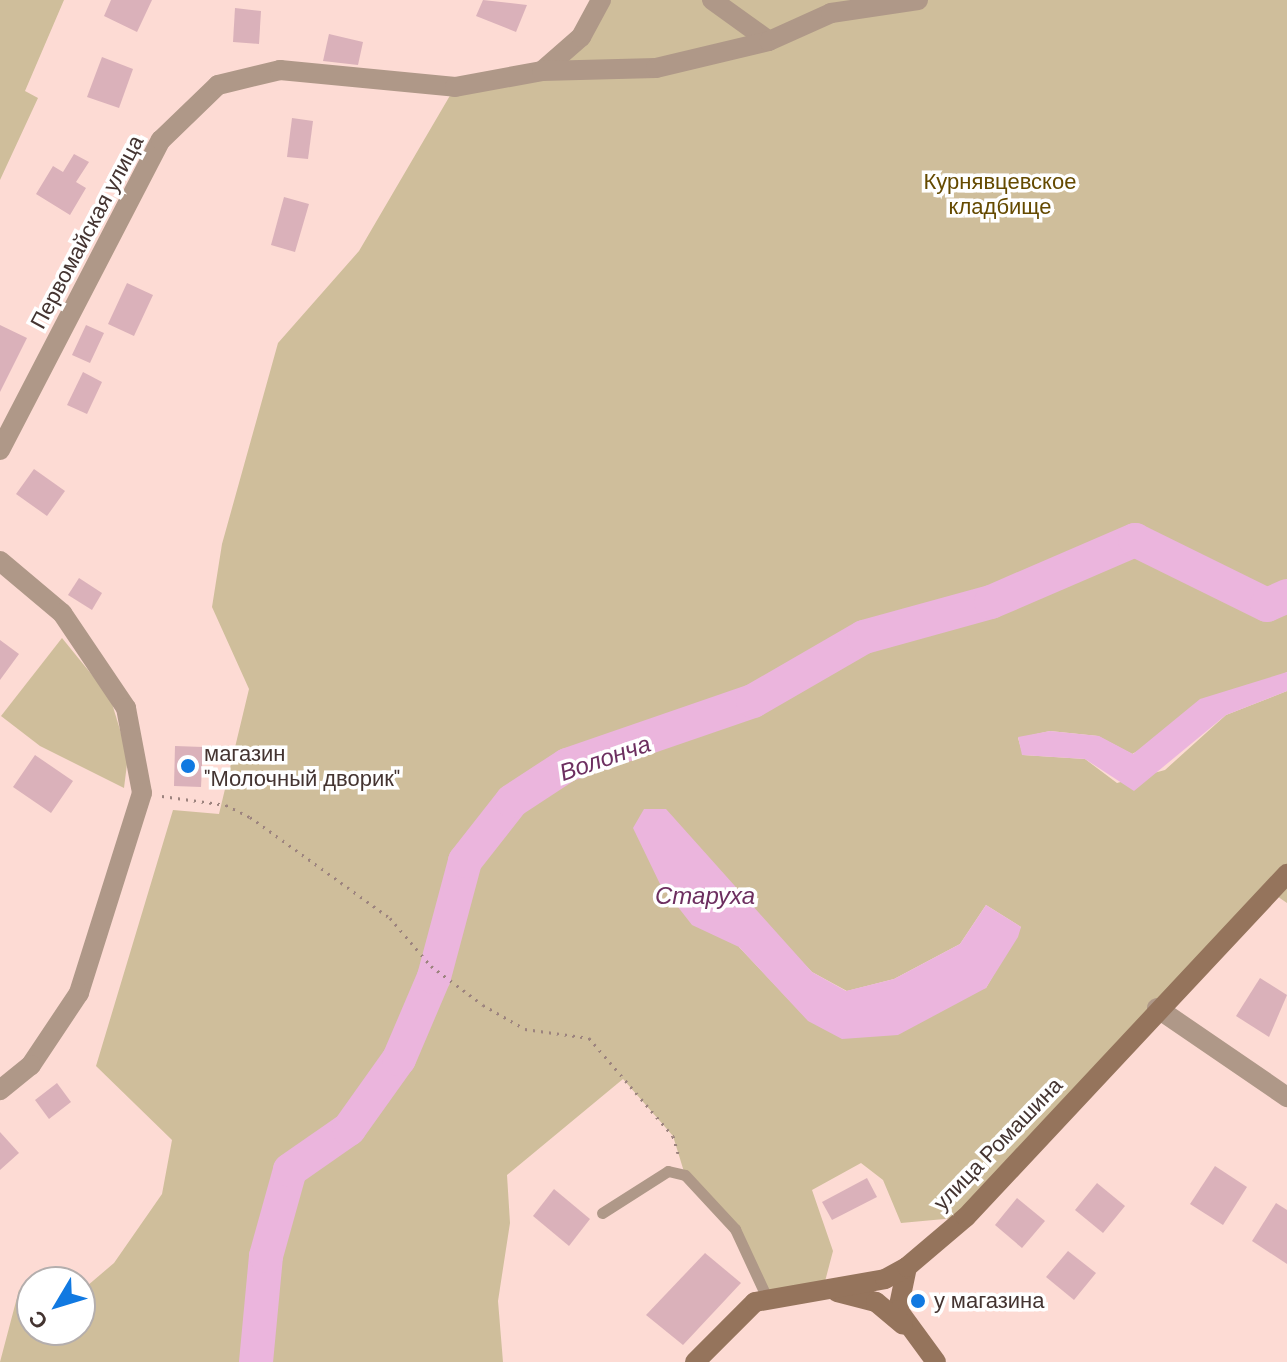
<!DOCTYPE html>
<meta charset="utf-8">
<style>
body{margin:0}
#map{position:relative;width:1287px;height:1362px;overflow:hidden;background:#fddbd4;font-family:"DM Sans",sans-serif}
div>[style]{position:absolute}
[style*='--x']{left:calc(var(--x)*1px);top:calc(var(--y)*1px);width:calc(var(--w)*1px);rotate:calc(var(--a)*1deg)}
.green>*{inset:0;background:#cfbe9b}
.water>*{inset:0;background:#ebb5dd}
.river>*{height:34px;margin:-17px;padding:0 17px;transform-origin:17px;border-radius:17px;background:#ebb5dd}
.building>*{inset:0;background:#dab1ba}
.path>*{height:3px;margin-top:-1.5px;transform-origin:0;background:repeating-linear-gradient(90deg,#9c837e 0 2px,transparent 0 8px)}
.lane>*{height:11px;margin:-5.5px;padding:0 5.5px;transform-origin:5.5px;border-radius:5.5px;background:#af9888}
.street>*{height:20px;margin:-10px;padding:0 10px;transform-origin:10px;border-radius:10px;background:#af9888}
.secondary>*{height:20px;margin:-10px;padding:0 10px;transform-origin:10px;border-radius:10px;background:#95745c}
.dots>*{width:22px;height:22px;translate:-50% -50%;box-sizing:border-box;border:4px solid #fff;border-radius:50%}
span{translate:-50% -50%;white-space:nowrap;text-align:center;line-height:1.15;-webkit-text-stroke:7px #fff;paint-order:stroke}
.park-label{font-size:22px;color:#654a00}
.street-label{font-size:22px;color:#443431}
.poi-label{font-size:22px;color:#443431}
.left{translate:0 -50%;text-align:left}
.water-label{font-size:24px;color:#6d2f60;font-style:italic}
.north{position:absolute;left:16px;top:1266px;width:80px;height:80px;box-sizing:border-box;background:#fff;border:2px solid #b4aead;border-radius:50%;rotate:232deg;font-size:22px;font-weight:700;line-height:32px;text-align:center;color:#443431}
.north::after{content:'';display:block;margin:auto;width:28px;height:36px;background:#1179e1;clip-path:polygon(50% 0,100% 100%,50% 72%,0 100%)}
</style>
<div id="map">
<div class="green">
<div style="clip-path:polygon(0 0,64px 0,25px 91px,38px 98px,0 180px)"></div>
<div style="clip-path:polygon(evenodd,601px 0,1287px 0,1287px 672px,1132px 754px,1098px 736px,1050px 731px,1018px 738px,1023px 755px,1085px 759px,1117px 783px,1165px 770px,1226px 715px,1287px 691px,1287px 903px,1271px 892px,966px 1217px,901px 1223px,883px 1180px,861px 1163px,812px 1190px,833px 1251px,823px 1289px,767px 1298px,735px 1229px,685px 1175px,673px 1136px,623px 1079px,507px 1175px,510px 1223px,498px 1301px,503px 1362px,0 1362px,19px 1290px,32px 1285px,32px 1330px,80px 1330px,80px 1292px,114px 1263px,162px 1194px,172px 1140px,96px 1066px,173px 810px,219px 814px,249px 689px,212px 607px,222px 544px,278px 343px,359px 251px,455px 87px,542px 71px,601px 0,986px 905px,1021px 927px,986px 988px,808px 1020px,739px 947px,775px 934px,812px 972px,847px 991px,894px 979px,960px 944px,986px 905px)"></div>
<div style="clip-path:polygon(62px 638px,110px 697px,128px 756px,124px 788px,40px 746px,1px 716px)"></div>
</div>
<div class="water">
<div style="clip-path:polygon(1287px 672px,1287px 691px,1226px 715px,1134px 791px,1085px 759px,1022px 755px,1018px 737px,1050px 731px,1099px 736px,1133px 754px,1200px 699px)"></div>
<div style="clip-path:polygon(644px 809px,666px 809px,812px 972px,846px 991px,894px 979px,960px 944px,986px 905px,1021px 927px,1018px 937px,986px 988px,898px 1035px,842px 1039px,808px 1021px,739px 947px,692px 925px,660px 884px,633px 828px)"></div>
</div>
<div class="river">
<div style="--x:256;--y:1362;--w:106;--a:-84.6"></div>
<div style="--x:266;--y:1256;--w:89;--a:-74.4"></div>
<div style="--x:290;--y:1170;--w:72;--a:-34.8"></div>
<div style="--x:349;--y:1129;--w:86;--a:-54.5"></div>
<div style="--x:399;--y:1059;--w:89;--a:-66.9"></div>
<div style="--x:434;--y:977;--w:120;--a:-75"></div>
<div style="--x:465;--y:861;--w:76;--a:-51.9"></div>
<div style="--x:512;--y:801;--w:66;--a:-33.2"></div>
<div style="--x:567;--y:765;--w:197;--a:-19"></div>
<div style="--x:753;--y:701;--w:128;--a:-30"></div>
<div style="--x:864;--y:637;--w:132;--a:-15.4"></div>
<div style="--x:991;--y:602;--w:157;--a:-23.3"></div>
<div style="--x:1135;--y:540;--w:147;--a:26.2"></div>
<div style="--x:1267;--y:605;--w:22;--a:-24"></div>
</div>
<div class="building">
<div style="clip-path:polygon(111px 0,152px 0,137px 32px,104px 16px)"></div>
<div style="clip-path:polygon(483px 0,527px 5px,516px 32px,476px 16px)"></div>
<div style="clip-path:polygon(235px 8px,261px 11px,259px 44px,233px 42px)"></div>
<div style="clip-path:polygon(329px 34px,363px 42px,358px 65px,323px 61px)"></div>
<div style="clip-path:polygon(102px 57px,133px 69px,119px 108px,87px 97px)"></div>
<div style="clip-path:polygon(292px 118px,313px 121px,308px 159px,287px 157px)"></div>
<div style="clip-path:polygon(74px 154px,89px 162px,76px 182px,86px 188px,70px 215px,36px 194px,53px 166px,63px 172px)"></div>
<div style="clip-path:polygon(284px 197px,309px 204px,295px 252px,271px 245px)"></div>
<div style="clip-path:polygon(127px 283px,153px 295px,134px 336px,108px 324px)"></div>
<div style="clip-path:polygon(0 325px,27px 338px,0 392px)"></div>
<div style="clip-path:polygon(86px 325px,104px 333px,90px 363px,72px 355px)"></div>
<div style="clip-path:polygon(83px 372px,102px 382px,87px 414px,67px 405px)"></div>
<div style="clip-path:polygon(34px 469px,65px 491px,47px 516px,16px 494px)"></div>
<div style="clip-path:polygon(79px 578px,102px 593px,92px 610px,68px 595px)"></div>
<div style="clip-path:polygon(0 640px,19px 654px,0 680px)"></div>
<div style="clip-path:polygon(175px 746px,203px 747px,201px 787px,174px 786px)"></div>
<div style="clip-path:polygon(35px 755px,73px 781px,51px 813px,13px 787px)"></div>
<div style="clip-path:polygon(1260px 978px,1287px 995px,1269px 1037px,1236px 1016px)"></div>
<div style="clip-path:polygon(57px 1083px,71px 1102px,49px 1119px,35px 1100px)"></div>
<div style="clip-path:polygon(0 1132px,19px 1153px,0 1170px)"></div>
<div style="clip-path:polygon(1215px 1166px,1247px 1187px,1223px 1225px,1190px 1204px)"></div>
<div style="clip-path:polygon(867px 1178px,877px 1197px,832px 1220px,822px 1202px)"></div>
<div style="clip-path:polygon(1097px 1183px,1125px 1206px,1103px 1233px,1075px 1210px)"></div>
<div style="clip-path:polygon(554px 1189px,590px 1219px,569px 1246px,533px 1216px)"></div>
<div style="clip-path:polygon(1017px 1198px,1045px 1221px,1022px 1248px,995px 1225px)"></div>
<div style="clip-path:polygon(1276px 1203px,1287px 1210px,1287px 1264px,1252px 1241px)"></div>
<div style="clip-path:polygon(1068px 1251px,1096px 1273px,1074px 1300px,1046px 1277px)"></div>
<div style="clip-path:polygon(705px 1253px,741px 1283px,683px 1345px,646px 1315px)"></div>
</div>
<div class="path">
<div style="--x:162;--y:796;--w:65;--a:8"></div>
<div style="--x:226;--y:805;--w:27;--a:27"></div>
<div style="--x:250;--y:817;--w:173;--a:35.8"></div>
<div style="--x:390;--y:918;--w:63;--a:49.5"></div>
<div style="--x:431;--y:966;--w:65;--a:36.9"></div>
<div style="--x:483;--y:1005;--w:48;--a:29.7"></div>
<div style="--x:525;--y:1029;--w:65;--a:8"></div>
<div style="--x:589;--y:1038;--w:129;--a:49.4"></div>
<div style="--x:673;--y:1136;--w:22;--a:74"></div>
</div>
<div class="lane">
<div style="--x:602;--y:1213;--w:78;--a:-32.5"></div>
<div style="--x:668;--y:1171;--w:17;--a:13"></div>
<div style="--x:685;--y:1175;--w:74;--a:47.2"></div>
<div style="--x:735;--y:1229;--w:76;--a:65.1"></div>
</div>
<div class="street">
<div style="--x:712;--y:0;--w:70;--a:35.7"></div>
<div style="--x:542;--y:71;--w:52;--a:-41.1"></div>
<div style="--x:581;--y:37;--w:42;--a:-61.6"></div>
<div style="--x:0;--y:450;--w:349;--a:-62.6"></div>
<div style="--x:161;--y:140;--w:79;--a:-44"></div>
<div style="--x:218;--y:85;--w:64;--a:-13.6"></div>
<div style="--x:280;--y:70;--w:176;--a:5.5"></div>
<div style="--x:455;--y:87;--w:88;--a:-10.4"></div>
<div style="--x:542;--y:71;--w:114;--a:-1.5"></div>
<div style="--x:656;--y:68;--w:116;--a:-13.4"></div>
<div style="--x:769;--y:41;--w:68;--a:-24.3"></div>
<div style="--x:831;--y:13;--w:88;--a:-8.5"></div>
<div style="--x:0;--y:561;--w:81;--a:40"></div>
<div style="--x:62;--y:613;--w:115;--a:56"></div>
<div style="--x:126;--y:708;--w:86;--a:79.3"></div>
<div style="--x:142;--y:793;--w:210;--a:107.5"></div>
<div style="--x:79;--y:993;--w:87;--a:123.7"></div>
<div style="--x:31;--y:1065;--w:40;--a:141"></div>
<div style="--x:1157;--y:1008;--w:158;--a:34.4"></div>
</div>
<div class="secondary">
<div style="--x:907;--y:1267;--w:44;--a:101.8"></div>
<div style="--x:898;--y:1310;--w:64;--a:53.8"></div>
<div style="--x:837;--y:1292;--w:40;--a:14.4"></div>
<div style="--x:876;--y:1302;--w:35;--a:40"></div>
<div style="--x:695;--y:1362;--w:85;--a:-45"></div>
<div style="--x:755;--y:1302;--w:132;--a:-10"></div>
<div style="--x:885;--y:1279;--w:25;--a:-29"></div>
<div style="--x:907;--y:1267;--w:77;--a:-40.3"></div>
<div style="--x:966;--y:1217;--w:470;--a:-46.9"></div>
</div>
<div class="dots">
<div style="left:188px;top:766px;background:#1179e1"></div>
<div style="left:918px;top:1301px;background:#1179e1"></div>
</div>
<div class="park-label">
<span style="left:1000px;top:194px">Курнявцевское<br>кладбище</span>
</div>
<div class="street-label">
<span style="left:87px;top:232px;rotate:-62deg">Первомайская улица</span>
<span style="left:998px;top:1144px;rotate:-46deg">улица Ромашина</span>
</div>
<div class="poi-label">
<span class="left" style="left:204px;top:766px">магазин<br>"Молочный дворик"</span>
<span class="left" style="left:934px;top:1301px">у магазина</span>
</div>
<div class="water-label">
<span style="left:605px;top:758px;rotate:-19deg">Волонча</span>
<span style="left:705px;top:896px">Старуха</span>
</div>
<div class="north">С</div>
</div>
